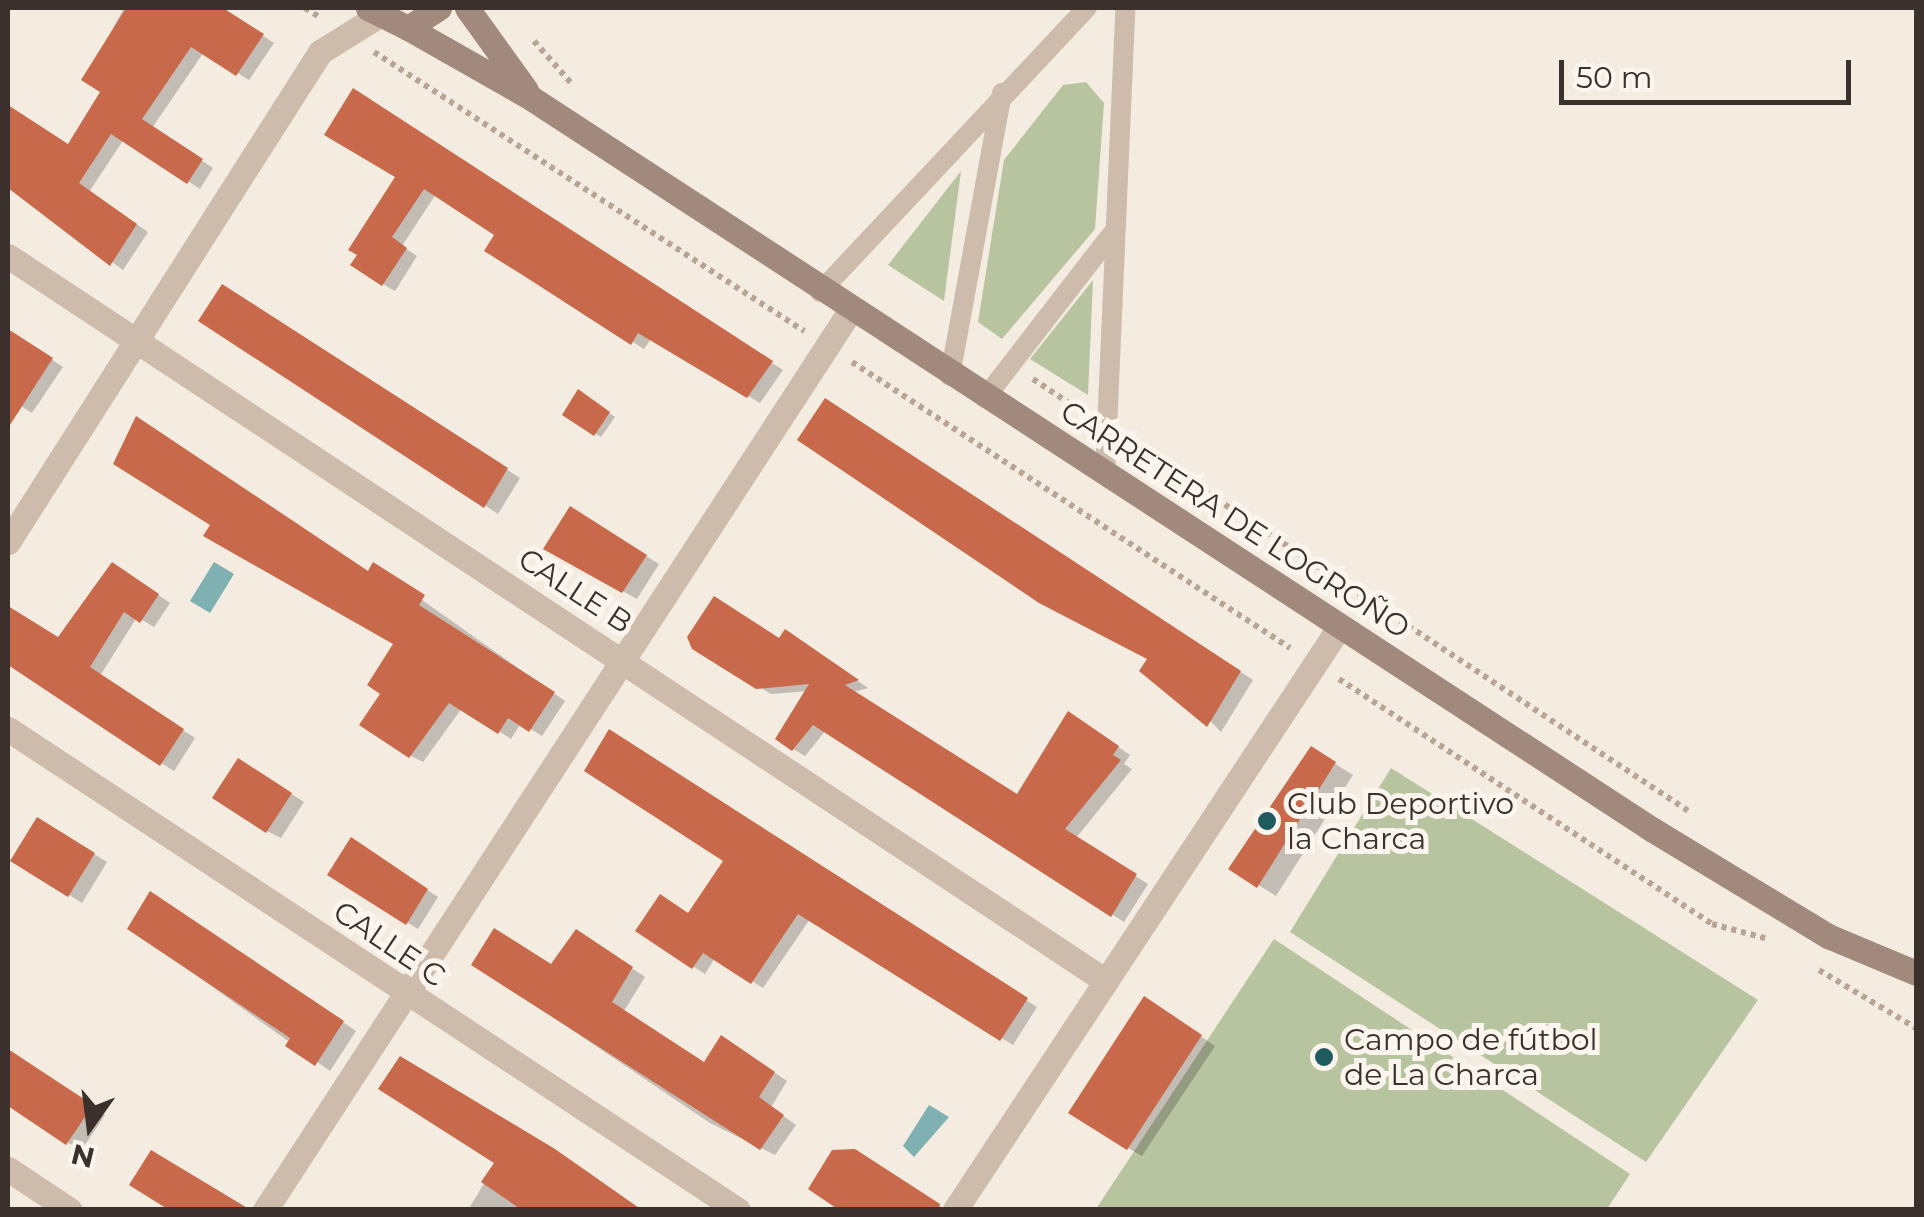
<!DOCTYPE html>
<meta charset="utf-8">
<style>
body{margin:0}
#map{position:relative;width:1924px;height:1217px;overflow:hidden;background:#f4ebe1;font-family:Montserrat,sans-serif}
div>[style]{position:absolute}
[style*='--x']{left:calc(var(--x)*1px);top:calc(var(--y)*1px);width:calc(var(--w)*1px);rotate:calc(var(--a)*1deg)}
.green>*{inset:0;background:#b8c4a0}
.water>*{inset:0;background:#7fb0b2}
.shadow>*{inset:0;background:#0003}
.building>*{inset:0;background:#c8694b}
.path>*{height:6px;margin-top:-3px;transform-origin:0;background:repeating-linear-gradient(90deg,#b9a596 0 5px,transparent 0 10px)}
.service>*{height:20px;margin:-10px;padding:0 10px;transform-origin:10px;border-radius:10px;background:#cdbbac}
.minor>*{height:25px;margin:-12.5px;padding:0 12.5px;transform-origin:12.5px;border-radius:12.5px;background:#cdbbac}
.secondary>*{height:25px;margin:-12.5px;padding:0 12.5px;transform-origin:12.5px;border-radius:12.5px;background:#a18a7d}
.dots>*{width:28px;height:28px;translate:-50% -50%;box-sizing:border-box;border:5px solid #fbf5ee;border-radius:50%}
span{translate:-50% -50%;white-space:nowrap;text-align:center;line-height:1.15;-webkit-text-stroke:10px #fbf5ee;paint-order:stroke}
.street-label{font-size:30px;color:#3b302b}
.poi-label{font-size:30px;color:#3b302b}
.left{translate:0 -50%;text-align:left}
.frame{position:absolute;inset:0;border:10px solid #3b302b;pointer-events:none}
.north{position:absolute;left:40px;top:1077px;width:100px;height:100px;-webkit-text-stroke:8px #fbf5ee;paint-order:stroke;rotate:194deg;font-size:28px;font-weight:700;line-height:40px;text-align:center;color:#3b302b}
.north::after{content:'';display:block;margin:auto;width:35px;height:45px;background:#3b302b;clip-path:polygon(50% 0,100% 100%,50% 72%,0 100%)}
.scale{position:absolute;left:1559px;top:60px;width:292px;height:45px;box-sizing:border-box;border:5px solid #3b302b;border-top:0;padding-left:12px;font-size:30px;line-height:35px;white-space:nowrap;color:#3b302b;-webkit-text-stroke:8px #fbf5ee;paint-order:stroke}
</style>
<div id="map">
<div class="green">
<div style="clip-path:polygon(1086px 82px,1104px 103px,1095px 229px,1002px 339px,978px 322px,1004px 160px,1063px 85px)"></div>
<div style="clip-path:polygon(961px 171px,944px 301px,888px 265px)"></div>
<div style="clip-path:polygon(1093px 280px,1088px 395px,1030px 359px)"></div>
<div style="clip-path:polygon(1391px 768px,1758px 1000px,1646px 1162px,1290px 932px)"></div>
<div style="clip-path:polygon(1274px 939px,1630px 1174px,1607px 1209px,1096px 1209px)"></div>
</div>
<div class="water">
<div style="clip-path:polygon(214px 562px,234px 574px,210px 613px,190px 601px)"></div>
<div style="clip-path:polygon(929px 1105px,949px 1117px,914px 1157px,903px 1146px)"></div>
</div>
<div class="shadow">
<div style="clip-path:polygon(124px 8px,220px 8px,274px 43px,249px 80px,204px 52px,152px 128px,213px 168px,200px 189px,124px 139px,89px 192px,148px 232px,123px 270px,8px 186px,8px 107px,69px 146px,104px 91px,85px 79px)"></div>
<div style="clip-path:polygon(365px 98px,783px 370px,760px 403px,651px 339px,644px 349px,488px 250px,497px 234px,436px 194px,402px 246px,417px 256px,395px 291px,383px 284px,398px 176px)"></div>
<div style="clip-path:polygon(236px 295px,520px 478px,498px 514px,202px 320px)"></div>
<div style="clip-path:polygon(8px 330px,63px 367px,32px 413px,8px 398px)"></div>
<div style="clip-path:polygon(579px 393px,615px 417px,601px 437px,565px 414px)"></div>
<div style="clip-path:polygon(839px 409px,1253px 680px,1221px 732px,1150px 659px)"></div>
<div style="clip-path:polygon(584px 517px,659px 564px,637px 599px,546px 548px)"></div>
<div style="clip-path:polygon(206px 535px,369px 574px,374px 566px,565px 701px,542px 736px,521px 723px,511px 739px,462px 708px,423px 762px,411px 756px,384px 693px,396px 643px)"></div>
<div style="clip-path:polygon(125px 572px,170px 603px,154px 627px,137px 617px,100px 676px,195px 738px,174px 771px,8px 663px,8px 609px,59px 640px)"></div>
<div style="clip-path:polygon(798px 639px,868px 688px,854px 692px,1018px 796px,1081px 721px,1130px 755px,1124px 764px,1132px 769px,1076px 838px,1148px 884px,1124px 922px,826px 730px,805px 756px,793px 749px,808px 691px,771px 694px,694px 648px)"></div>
<div style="clip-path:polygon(621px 739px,1037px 1007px,1013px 1045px,810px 919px,763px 988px,715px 958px,705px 974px,638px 930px,689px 916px,727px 860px)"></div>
<div style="clip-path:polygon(1312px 749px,1353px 775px,1276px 896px,1231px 868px)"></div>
<div style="clip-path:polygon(252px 769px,304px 802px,281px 838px,267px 831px)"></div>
<div style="clip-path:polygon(38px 820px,107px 862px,82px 903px,13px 860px)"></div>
<div style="clip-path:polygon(363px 847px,438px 897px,418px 929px,331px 874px)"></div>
<div style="clip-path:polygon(165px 902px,356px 1031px,330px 1071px,130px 928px)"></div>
<div style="clip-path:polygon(590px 940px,645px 977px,624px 1011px,705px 1065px,735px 1046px,787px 1081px,771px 1107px,796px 1125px,775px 1155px,710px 1123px,474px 964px,552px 967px)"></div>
<div style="clip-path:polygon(1159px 1008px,1215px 1046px,1142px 1156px,1128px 1148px)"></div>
<div style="clip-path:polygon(8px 1051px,105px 1115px,81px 1151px,8px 1104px)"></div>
<div style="clip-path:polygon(497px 1162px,636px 1210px,468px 1210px)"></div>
</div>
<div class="building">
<div style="clip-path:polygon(126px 8px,223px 8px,264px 34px,236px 76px,191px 47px,142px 119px,203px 159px,187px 184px,111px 134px,79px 183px,137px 224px,110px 266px,8px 188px,8px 105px,68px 144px,100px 92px,81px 80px)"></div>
<div style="clip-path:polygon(353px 88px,773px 361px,747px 398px,638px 333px,631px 345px,521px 274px,484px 251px,494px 235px,424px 189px,392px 237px,407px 248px,382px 286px,350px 265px,357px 255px,348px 250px,395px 177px,324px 135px)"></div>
<div style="clip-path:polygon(222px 284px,508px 468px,484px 508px,198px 321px)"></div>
<div style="clip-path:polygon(8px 329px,53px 358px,8px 428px)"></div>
<div style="clip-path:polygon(578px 389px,610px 412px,594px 436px,562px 415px)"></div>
<div style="clip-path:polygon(825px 398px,1241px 671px,1207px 727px,1139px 671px,1147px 659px,1039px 603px,797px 440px)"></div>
<div style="clip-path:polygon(136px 416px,368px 571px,373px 562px,425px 595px,419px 605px,555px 692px,529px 732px,508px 718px,498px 734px,449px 703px,409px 758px,359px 725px,380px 694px,367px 685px,393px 644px,203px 536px,210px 525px,113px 464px)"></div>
<div style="clip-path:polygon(570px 506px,647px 555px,622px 593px,543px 549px)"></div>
<div style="clip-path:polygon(112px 562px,159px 594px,140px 623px,124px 612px,90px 667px,184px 729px,160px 766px,8px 665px,8px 606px,58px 637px)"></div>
<div style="clip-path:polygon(714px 596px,779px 638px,785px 629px,859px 680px,845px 685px,1017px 794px,1068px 711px,1119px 746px,1113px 755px,1121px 760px,1065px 829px,1137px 874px,1111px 917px,813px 725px,792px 751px,775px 739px,809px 684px,756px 689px,692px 649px,687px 637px)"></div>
<div style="clip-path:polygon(609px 729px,1028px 998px,1000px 1041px,798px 914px,751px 984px,703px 953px,692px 969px,635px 931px,660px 894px,688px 913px,723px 861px,584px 771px)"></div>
<div style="clip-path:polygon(1311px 746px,1336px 762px,1257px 888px,1228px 869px)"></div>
<div style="clip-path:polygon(238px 758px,292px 793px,266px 833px,212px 798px)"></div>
<div style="clip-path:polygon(37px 817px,95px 853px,68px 897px,10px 861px)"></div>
<div style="clip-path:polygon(351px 837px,428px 889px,406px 925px,327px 875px)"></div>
<div style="clip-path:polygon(150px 891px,344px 1021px,315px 1066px,285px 1046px,290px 1038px,127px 929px)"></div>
<div style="clip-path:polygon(494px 928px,551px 964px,576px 929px,633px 967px,612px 1002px,704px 1062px,721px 1035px,775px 1072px,759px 1097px,784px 1115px,760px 1150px,471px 965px)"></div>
<div style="clip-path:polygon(1144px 996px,1202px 1035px,1127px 1150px,1068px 1113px)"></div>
<div style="clip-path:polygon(8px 1049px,93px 1105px,66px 1145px,8px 1106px)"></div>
<div style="clip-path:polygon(400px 1056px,555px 1149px,642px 1210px,522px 1210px,481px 1182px,494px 1163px,378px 1089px)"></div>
<div style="clip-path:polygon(855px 1149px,940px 1204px,939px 1210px,839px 1210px,808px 1189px,832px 1150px)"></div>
<div style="clip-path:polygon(151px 1150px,249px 1209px,249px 1210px,169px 1210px,129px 1185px)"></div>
</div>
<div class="path">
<div style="--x:305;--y:8;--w:15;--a:32"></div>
<div style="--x:534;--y:41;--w:57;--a:48.5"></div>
<div style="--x:374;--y:52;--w:513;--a:32.98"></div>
<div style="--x:852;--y:362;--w:523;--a:33.14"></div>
<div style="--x:1033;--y:379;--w:58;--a:33.7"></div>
<div style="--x:1133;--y:444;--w:668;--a:33.45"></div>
<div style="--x:1339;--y:679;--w:446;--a:33.3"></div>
<div style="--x:1712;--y:924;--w:55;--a:14.8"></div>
<div style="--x:1819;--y:970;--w:113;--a:30.9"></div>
</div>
<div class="service">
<div style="--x:820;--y:292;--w:390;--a:-46.8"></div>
<div style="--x:950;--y:376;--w:288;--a:-79.6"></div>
<div style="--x:985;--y:398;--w:206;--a:-52.3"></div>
<div style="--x:1105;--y:475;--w:467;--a:-87.5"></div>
</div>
<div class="minor">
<div style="--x:8;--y:256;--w:1316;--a:33.44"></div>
<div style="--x:8;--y:542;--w:581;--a:-57.51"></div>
<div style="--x:320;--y:52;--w:66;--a:-32"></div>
<div style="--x:8;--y:729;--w:874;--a:33.38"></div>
<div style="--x:8;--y:1169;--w:74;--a:33.5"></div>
<div style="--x:265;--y:1210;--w:1073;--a:-56.95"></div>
<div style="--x:955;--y:1210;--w:699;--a:-56.61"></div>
</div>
<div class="secondary">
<div style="--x:368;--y:8;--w:45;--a:26.6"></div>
<div style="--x:408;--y:28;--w:37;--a:-33"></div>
<div style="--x:467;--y:8;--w:101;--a:54.3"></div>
<div style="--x:408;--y:28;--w:142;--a:29.6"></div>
<div style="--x:531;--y:98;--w:1340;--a:33.12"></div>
<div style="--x:1653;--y:830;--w:205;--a:31.2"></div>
<div style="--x:1828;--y:936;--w:95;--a:22.8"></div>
</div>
<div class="dots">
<div style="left:1267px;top:821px;background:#1f5a5e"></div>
<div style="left:1324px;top:1057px;background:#1f5a5e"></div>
</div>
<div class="street-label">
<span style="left:1235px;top:520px;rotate:33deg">CARRETERA DE LOGROÑO</span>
<span style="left:575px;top:591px;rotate:33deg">CALLE B</span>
<span style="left:389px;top:944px;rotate:34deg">CALLE C</span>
</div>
<div class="poi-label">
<span class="left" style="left:1287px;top:821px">Club Deportivo<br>la Charca</span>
<span class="left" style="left:1344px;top:1057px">Campo de fútbol<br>de La Charca</span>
</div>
<div class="frame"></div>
<div class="north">N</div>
<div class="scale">50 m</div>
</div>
